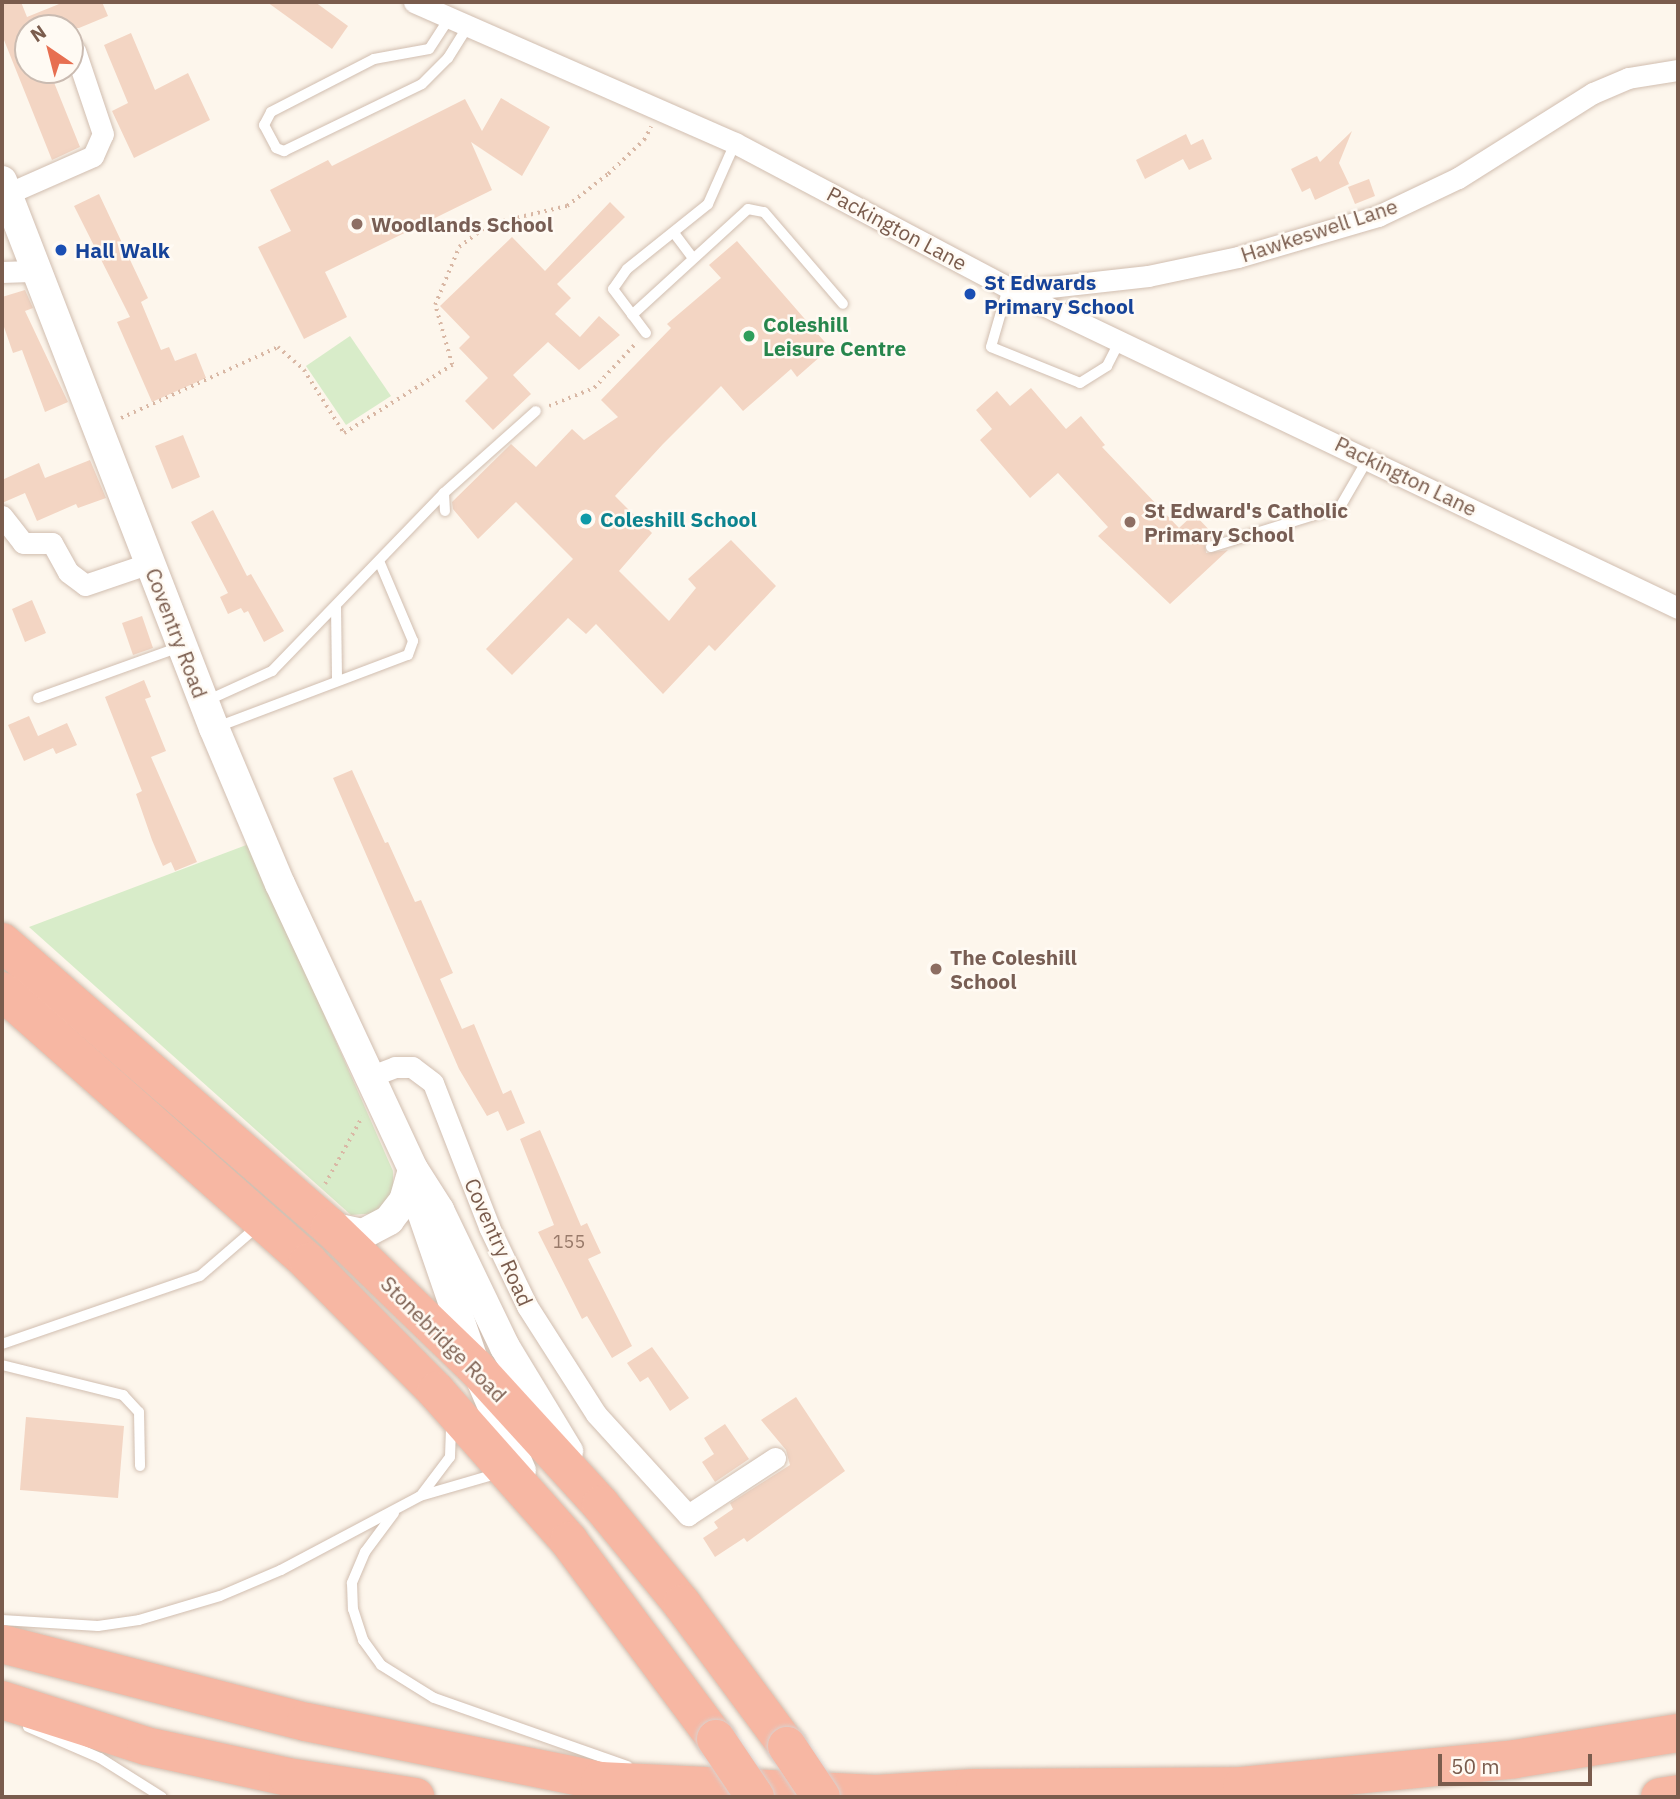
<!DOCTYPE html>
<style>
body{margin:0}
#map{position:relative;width:1680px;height:1799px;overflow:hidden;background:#fdf6ec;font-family:"IBM Plex Sans",sans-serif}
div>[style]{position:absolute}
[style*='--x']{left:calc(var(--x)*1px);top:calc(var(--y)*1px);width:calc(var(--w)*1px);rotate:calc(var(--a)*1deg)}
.green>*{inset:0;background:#d8ecc9}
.building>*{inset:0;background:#f3d5c3}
.path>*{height:3.5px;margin-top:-1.75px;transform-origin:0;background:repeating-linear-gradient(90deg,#d9b8a5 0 2px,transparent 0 7px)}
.roads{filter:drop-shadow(0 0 2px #d1beb0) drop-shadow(0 0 2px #d1beb0)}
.lane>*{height:10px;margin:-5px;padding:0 5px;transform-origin:5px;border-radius:5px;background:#fff}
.street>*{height:21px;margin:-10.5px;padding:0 10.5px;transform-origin:10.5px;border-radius:10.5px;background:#fff}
.secondary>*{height:30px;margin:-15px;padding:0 15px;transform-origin:15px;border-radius:15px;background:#fff}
.highway>*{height:38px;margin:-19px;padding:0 19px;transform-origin:19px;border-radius:19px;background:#f7b7a3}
.bridges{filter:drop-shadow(0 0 2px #dad1cd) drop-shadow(0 0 2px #dad1cd)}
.highway-bridge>*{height:38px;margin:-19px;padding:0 19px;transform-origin:19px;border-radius:19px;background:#f7b7a3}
.dots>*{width:19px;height:19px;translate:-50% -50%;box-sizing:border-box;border:4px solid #fffaf3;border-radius:50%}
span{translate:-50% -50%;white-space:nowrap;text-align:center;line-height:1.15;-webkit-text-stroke:5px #fffaf3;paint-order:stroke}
.number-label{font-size:18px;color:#987a6a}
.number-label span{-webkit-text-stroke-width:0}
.education-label{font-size:21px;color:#785e54;font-weight:700}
.left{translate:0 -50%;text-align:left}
.street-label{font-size:21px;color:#7a5c4d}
.transit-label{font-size:21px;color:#164399;font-weight:700}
.leisure-label{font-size:21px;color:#27864d;font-weight:700}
.culture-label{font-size:21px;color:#0d838f;font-weight:700}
.frame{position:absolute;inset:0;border:4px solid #7a5c4d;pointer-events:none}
.north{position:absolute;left:14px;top:14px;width:70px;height:70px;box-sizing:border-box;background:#fffaf3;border:2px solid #cabbb1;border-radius:50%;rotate:325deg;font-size:19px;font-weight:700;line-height:28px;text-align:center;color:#7a5c4d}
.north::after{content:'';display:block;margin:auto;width:24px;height:32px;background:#e76f51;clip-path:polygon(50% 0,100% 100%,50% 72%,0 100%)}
.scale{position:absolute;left:1438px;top:1754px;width:154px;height:32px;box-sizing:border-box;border:4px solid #7a5c4d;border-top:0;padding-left:9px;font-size:21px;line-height:24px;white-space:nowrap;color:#7a5c4d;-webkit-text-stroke:5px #fffaf3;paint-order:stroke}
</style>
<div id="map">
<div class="green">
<div style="clip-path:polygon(350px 336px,391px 396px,346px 425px,306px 366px)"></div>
<div style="clip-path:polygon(249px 844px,393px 1171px,393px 1196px,378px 1213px,351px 1215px,29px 927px)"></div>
</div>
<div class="building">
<div style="clip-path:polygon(2px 2px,21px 2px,27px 17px,64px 2px,102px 2px,108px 16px,79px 28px,28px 28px,28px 70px,49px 70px,80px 147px,52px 160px,2px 35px)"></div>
<div style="clip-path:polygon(267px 2px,315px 2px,348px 26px,332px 49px)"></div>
<div style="clip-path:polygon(131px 33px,155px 90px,188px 73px,210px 120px,134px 158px,112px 111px,128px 103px,104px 45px)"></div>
<div style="clip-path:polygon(501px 98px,550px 127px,522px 176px,471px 142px,492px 190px,325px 272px,347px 317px,304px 339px,258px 247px,291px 231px,270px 190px,328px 160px,332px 166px,465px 99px,482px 131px)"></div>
<div style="clip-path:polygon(1352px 131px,1339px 163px,1349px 184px,1315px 200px,1310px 188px,1302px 192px,1291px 169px,1317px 156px,1320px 162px)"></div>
<div style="clip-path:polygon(1186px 134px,1191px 145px,1203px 139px,1212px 159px,1189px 170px,1183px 159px,1145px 179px,1136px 160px)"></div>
<div style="clip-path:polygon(1369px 179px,1375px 196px,1355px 204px,1348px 187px)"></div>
<div style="clip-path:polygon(99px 194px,148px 298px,141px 302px,161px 350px,169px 347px,175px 361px,196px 353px,206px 378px,152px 402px,117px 322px,130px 317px,74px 206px)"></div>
<div style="clip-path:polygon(610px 202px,625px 217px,557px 284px,571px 298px,555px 314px,580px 337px,599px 316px,620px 335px,579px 370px,548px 342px,513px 375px,531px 394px,493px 430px,465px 401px,488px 378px,459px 348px,470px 337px,440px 306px,512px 237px,545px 271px)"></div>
<div style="clip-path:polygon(737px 241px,830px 348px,797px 377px,791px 369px,743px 411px,721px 386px,663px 444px,615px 496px,652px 533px,619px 571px,669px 621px,696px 588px,688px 579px,731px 540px,776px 586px,715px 651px,709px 645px,663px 694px,596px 624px,586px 634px,568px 618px,512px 675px,486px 649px,573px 559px,516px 502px,478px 539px,453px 509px,452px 502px,511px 444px,536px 467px,572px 429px,584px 440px,618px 417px,601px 400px,671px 328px,667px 324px,721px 278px,709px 265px)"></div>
<div style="clip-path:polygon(25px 290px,33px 308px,25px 311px,68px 402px,45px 412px,22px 350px,13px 353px,4px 327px,2px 297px)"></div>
<div style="clip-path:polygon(1031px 388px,1066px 429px,1081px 416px,1105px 445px,1102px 447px,1179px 528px,1194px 514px,1216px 537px,1205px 542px,1206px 553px,1228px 550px,1170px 604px,1098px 536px,1108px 527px,1058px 473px,1030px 498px,980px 440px,992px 429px,976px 410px,997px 391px,1010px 406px)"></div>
<div style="clip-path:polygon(183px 435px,200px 477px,172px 489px,155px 446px)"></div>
<div style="clip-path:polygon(90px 460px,106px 498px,78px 508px,76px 504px,37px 521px,25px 493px,2px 503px,2px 480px,39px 463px,45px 478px)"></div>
<div style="clip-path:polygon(213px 510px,247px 576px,251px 574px,284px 631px,264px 642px,248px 611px,244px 613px,241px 608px,228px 614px,220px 597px,228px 593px,191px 522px)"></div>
<div style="clip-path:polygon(32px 600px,46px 633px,25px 642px,12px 609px)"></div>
<div style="clip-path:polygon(142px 616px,153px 648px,133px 655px,122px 623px)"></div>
<div style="clip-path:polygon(144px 680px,151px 697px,145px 699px,166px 751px,151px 757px,197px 862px,175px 871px,171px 862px,163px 866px,152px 840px,136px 794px,142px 791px,105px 697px)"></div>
<div style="clip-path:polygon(29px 716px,38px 736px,67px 723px,77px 745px,56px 754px,53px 748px,24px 761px,8px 725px)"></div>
<div style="clip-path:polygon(352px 770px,385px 843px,388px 842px,415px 902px,421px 900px,453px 973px,440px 979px,462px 1029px,474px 1024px,503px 1094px,511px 1090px,525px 1123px,507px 1131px,498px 1111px,487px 1116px,459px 1069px,333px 778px)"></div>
<div style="clip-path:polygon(540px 1130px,581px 1226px,587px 1223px,601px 1253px,588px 1259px,632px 1346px,612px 1358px,587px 1316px,582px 1319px,538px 1232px,554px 1225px,520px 1139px)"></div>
<div style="clip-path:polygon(652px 1347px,689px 1398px,670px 1411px,648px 1377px,640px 1382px,627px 1363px)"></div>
<div style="clip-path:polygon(796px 1397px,845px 1471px,747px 1542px,744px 1538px,715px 1557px,703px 1538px,718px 1528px,714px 1522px,733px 1509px,730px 1503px,790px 1465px,786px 1450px,761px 1420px)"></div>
<div style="clip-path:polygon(26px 1417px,124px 1426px,118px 1498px,20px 1490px)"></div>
<div style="clip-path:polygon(725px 1424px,749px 1459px,715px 1482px,702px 1462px,714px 1454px,704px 1438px)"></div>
</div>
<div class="path">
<div style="--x:549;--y:406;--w:48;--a:-21.8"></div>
<div style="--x:594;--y:388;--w:63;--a:-46.9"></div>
<div style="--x:121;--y:418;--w:172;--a:-24.3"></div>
<div style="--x:278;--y:347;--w:35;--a:41"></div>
<div style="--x:304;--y:370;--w:75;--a:57.6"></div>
<div style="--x:344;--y:433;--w:128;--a:-32.2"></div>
<div style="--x:452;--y:365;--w:62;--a:-105.8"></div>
<div style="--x:435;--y:305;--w:63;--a:-67.5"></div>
<div style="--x:459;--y:247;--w:39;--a:-37"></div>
<div style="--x:490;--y:224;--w:79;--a:-13.2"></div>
<div style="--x:567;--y:206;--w:52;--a:-38"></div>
<div style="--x:608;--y:174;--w:50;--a:-43.4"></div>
<div style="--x:644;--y:140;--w:15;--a:-62"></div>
<div style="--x:325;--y:1184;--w:77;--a:-61.1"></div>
</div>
<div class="roads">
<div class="lane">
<div style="--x:450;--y:17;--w:38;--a:123"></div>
<div style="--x:429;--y:49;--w:56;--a:169.7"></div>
<div style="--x:374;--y:59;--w:116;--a:152.8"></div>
<div style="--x:271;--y:112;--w:15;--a:118"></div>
<div style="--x:264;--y:125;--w:26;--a:62"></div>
<div style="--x:276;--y:148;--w:9;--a:21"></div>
<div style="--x:284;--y:151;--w:153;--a:-25.9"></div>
<div style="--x:422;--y:84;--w:37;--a:-45"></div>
<div style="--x:448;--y:58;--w:38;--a:-58"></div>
<div style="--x:674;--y:233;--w:31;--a:53"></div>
<div style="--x:1008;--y:288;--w:61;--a:106.1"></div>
<div style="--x:991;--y:347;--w:96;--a:22"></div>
<div style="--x:1080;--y:383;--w:32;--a:-32"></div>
<div style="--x:1107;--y:366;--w:28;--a:-63"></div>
<div style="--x:632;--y:315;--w:157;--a:-42.4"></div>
<div style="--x:748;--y:209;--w:16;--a:11"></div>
<div style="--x:764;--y:212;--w:121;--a:49.3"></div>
<div style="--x:646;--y:333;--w:55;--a:-126.9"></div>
<div style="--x:613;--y:289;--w:24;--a:-55"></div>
<div style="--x:627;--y:269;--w:104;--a:-38.7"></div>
<div style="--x:708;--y:204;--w:67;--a:-66.1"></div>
<div style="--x:444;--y:493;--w:18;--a:87"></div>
<div style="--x:1211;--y:547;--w:135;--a:-17.2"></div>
<div style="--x:1340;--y:507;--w:58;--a:-59.9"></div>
<div style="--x:336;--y:606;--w:75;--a:89.2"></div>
<div style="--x:38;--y:698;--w:151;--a:-19.8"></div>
<div style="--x:204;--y:702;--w:75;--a:-24.5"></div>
<div style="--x:272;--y:671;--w:248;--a:-46"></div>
<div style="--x:444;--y:493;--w:123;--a:-41.7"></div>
<div style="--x:217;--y:727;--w:204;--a:-20.7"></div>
<div style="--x:408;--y:655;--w:15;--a:-70"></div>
<div style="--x:413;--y:641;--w:87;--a:-113"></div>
<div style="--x:2;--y:1344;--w:209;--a:-19"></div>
<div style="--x:200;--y:1276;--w:78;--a:-40.8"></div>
<div style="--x:2;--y:1365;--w:125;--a:13.9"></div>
<div style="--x:123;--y:1395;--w:23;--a:47"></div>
<div style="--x:139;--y:1412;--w:54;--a:88.9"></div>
<div style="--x:422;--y:1494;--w:46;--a:-52.9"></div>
<div style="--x:450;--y:1457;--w:31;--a:-88"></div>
<div style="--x:394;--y:1513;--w:49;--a:126.6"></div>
<div style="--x:365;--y:1552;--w:34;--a:113"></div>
<div style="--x:352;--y:1583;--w:26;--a:88"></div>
<div style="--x:353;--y:1609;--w:33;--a:72"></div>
<div style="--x:363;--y:1640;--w:31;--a:54"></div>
<div style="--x:381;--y:1665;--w:62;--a:31.9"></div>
<div style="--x:434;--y:1698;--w:205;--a:19.4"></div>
<div style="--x:2;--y:1620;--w:96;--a:3.6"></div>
<div style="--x:98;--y:1626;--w:41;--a:-8.3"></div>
<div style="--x:139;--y:1620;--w:84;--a:-16.5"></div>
<div style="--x:220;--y:1596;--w:66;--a:-23.1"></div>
<div style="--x:281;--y:1570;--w:157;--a:-28"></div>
<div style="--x:420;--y:1496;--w:82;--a:-16.2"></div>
<div style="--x:28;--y:1727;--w:78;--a:23.3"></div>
<div style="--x:100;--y:1758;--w:73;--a:32.2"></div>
</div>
<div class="street">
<div style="--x:414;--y:2;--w:351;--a:23.7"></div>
<div style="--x:735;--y:143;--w:316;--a:27.9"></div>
<div style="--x:1014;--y:291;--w:736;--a:25.52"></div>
<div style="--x:7;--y:194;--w:94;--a:-23.8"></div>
<div style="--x:93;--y:156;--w:24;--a:-66"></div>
<div style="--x:103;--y:134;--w:88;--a:-108.6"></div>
<div style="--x:2;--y:272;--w:36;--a:-2"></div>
<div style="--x:1014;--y:291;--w:135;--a:-6.4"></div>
<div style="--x:1148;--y:276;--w:92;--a:-11.9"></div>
<div style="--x:1238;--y:257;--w:146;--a:-16.3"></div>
<div style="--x:1378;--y:216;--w:89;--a:-25.4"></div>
<div style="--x:1458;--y:178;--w:160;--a:-32.2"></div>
<div style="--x:1593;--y:93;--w:38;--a:-23"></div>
<div style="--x:1628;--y:78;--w:51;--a:-9.1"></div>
<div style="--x:2;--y:516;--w:34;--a:52"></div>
<div style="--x:23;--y:543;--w:29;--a:0"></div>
<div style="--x:52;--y:543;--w:33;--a:61"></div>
<div style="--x:68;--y:572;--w:21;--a:37"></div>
<div style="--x:85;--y:585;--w:69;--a:-18.7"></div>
<div style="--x:369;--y:1077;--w:28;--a:-21"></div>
<div style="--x:395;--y:1067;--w:17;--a:0"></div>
<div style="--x:412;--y:1067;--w:26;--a:37"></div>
<div style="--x:433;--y:1083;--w:155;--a:68.7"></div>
<div style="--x:489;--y:1227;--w:88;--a:64.3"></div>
<div style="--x:527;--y:1306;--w:128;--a:57.4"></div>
<div style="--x:596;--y:1414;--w:137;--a:47.7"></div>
<div style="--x:688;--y:1515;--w:104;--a:-33.2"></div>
</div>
<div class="secondary">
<div style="--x:2;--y:181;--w:587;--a:68.82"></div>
<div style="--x:214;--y:728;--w:169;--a:67.1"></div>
<div style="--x:280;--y:884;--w:315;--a:65"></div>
<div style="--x:413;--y:1169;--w:49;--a:57.6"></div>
<div style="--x:439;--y:1210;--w:152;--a:64.3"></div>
<div style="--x:505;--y:1347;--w:122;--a:58.8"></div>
<div style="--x:418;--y:1200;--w:178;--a:71"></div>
<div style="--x:476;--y:1368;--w:112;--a:66.4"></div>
<div style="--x:330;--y:1227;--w:34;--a:12"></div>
<div style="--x:363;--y:1234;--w:30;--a:-28"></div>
<div style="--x:389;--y:1220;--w:24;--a:-52"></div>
<div style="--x:404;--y:1201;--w:29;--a:-74"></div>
</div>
<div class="highway">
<div style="--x:2;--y:942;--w:435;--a:41"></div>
<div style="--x:330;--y:1227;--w:203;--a:44"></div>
<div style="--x:476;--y:1368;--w:185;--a:47.6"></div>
<div style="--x:601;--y:1505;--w:128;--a:50.7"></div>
<div style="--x:682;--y:1604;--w:177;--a:53.5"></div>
<div style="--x:2;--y:991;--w:409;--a:41.5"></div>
<div style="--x:308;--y:1262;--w:182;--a:45.2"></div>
<div style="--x:436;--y:1391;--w:200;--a:48.4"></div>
<div style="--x:569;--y:1541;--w:247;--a:53.4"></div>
<div style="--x:2;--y:1644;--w:314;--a:14.4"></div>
<div style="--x:306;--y:1722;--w:300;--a:11.3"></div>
<div style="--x:600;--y:1781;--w:276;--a:2.7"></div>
<div style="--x:876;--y:1794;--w:99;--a:-3.5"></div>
<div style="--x:975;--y:1788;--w:267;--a:-0.4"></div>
<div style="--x:1242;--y:1786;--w:274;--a:-5.6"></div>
<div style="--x:1515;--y:1759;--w:165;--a:-9.1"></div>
<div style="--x:2;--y:1700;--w:151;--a:17.7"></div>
<div style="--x:146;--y:1746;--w:145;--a:12.3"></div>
<div style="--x:288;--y:1777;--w:129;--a:8.9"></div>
<div style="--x:1660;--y:1797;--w:18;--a:-9"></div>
</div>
</div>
<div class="bridges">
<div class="highway-bridge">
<div style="--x:716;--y:1739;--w:70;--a:56.1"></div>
<div style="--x:787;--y:1746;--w:61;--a:56.3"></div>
</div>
</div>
<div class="dots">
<div style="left:357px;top:224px;background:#8d6e63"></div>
<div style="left:61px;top:250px;background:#1a4fb4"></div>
<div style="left:970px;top:294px;background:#1a4fb4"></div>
<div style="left:749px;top:336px;background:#2e9e5b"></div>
<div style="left:586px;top:519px;background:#0f9aa8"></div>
<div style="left:1130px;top:522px;background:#8d6e63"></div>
<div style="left:936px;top:969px;background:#8d6e63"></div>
</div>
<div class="number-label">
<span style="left:569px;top:1242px">155</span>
</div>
<div class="education-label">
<span class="left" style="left:371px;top:224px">Woodlands School</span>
<span class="left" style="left:1144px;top:522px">St Edward's Catholic<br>Primary School</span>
<span class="left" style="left:950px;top:969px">The Coleshill<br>School</span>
</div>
<div class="street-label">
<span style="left:897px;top:228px;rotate:28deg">Packington Lane</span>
<span style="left:1319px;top:230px;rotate:-18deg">Hawkeswell Lane</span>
<span style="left:1406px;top:476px;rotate:26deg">Packington Lane</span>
<span style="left:177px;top:633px;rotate:69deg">Coventry Road</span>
<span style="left:499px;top:1242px;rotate:66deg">Coventry Road</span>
<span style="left:444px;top:1339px;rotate:45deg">Stonebridge Road</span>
</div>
<div class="transit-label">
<span class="left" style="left:75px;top:250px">Hall Walk</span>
<span class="left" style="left:984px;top:294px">St Edwards<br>Primary School</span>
</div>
<div class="leisure-label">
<span class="left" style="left:763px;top:336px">Coleshill<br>Leisure Centre</span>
</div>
<div class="culture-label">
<span class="left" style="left:600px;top:519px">Coleshill School</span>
</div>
<div class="frame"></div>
<div class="north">N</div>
<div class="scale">50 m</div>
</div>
